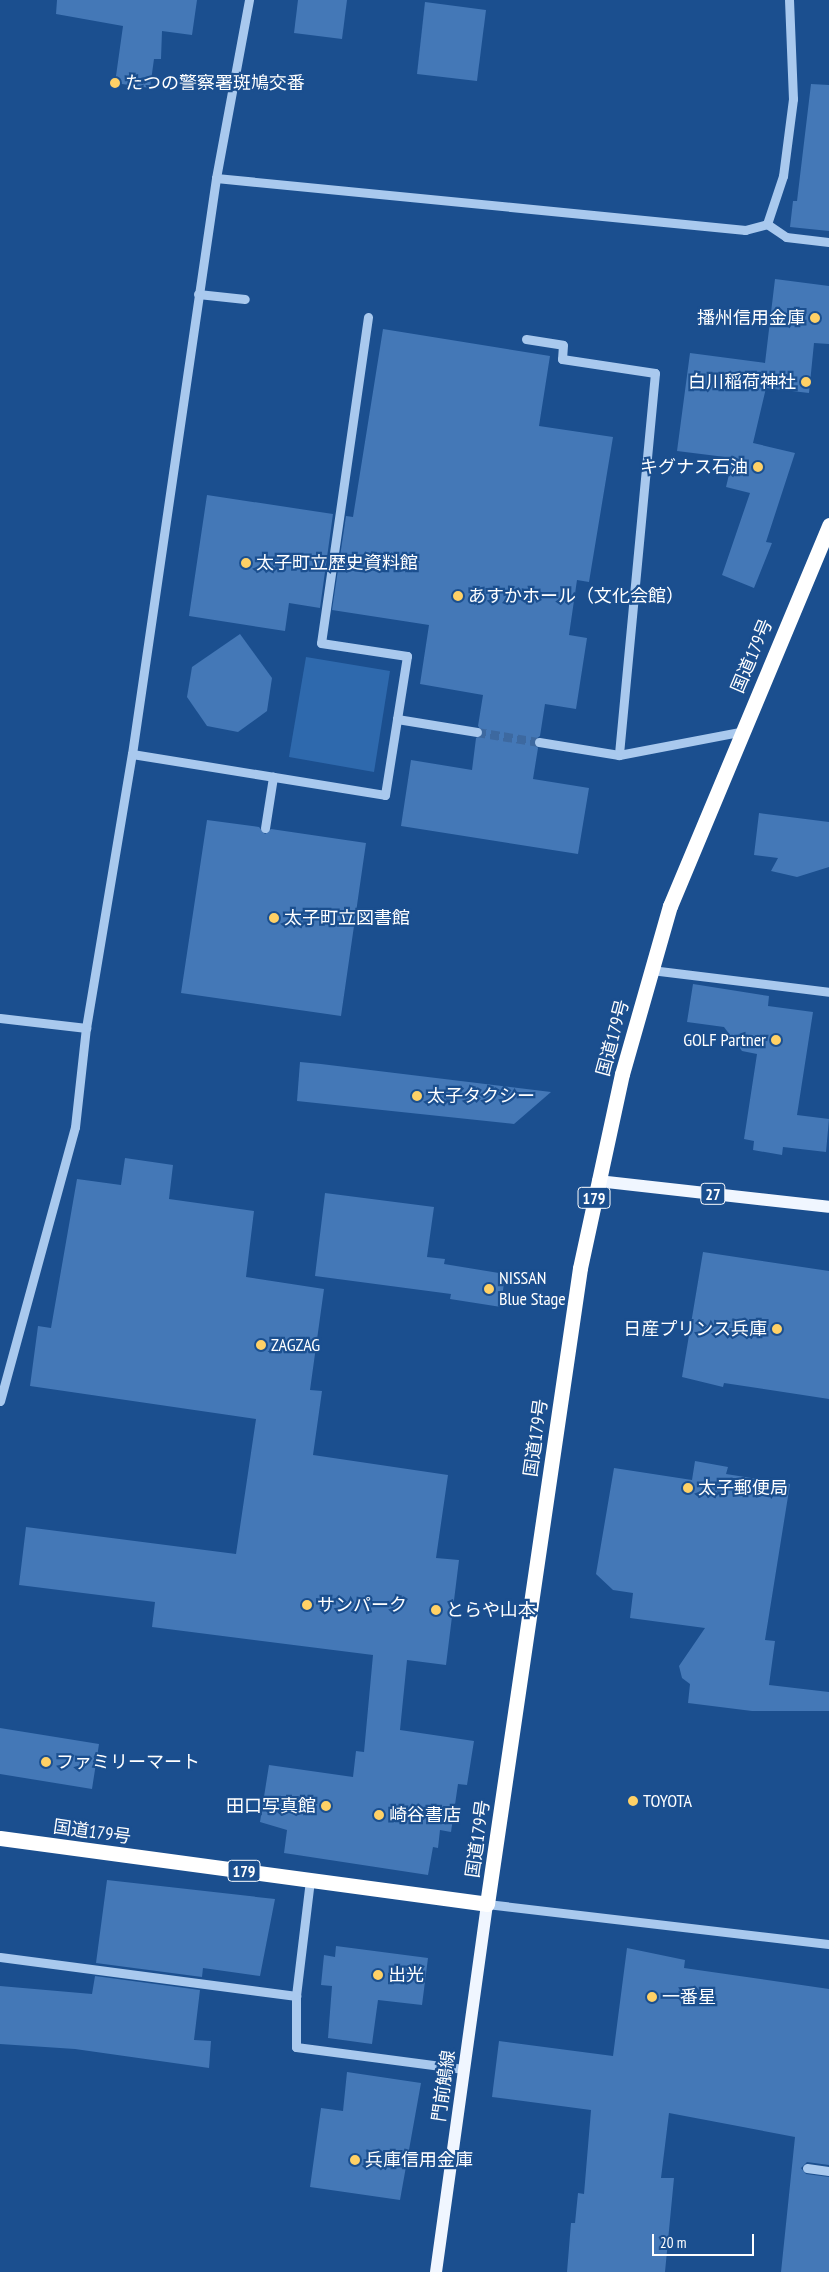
<!DOCTYPE html>
<meta charset="utf-8">
<style>
body{margin:0}
#map{position:relative;width:829px;height:2272px;overflow:hidden;background:#1b4f8f;font-family:"PT Sans Narrow","Noto Sans JP",sans-serif}
div>[style]{position:absolute}
[style*='--x']{left:calc(var(--x)*1px);top:calc(var(--y)*1px);width:calc(var(--w)*1px);rotate:calc(var(--a)*1deg)}
.green>*{inset:0;background:#2e69ad}
.building>*{inset:0;background:#4478b7}
.minor-tunnel>*{height:9px;margin-top:-4.5px;transform-origin:0;background:repeating-linear-gradient(90deg,#3d69a0 0 9px,transparent 0 13.5px)}
.minor>*{height:9px;margin:-4.5px;padding:0 4.5px;transform-origin:4.5px;border-radius:4.5px;background:#a9c9ee}
.major>*{height:12px;margin:-6px;padding:0 6px;transform-origin:6px;border-radius:6px;background:#f0f6ff}
.highway>*{height:15px;margin:-7.5px;padding:0 7.5px;transform-origin:7.5px;border-radius:7.5px;background:#fff}
.dots>*{width:14px;height:14px;translate:-50% -50%;box-sizing:border-box;border:2px solid #1b4f8f;border-radius:50%}
span{translate:-50% -50%;white-space:nowrap;text-align:center;line-height:1.15;-webkit-text-stroke:4.5px #1b4f8f;paint-order:stroke}
.shield-label span{padding:1px 4px;background:#1b4f8f;border:1px solid;border-radius:4px;-webkit-text-stroke-width:0}
.shield-label{font-size:16px;color:#fff;font-weight:700}
.poi-label{font-size:18px;color:#fff}
.left{translate:0 -50%;text-align:left}
.right{translate:-100% -50%;text-align:right}
.street-label{font-size:18px;color:#fff}
.scale{position:absolute;left:652px;top:2234px;width:102px;height:22px;box-sizing:border-box;border:2px solid #fff;border-top:0;padding-left:6px;font-size:15px;line-height:18px;white-space:nowrap;color:#fff;-webkit-text-stroke:4px #1b4f8f;paint-order:stroke}
</style>
<div id="map">
<div class="green">
<div style="clip-path:polygon(306px 657px,390px 671px,374px 772px,289px 757px)"></div>
</div>
<div class="building">
<div style="clip-path:polygon(57px 0,197px 0,192px 35px,162px 31px,161px 59px,154px 59px,150px 88px,115px 83px,123px 26px,56px 14px)"></div>
<div style="clip-path:polygon(298px 0,347px 0,342px 39px,294px 33px)"></div>
<div style="clip-path:polygon(425px 2px,486px 10px,477px 81px,417px 74px)"></div>
<div style="clip-path:polygon(811px 84px,829px 85px,829px 231px,790px 227px,793px 201px,797px 201px)"></div>
<div style="clip-path:polygon(775px 279px,829px 286px,829px 344px,814px 343px,809px 393px,766px 388px,753px 443px,795px 453px,766px 542px,772px 543px,754px 588px,722px 575px,750px 493px,726px 487px,733px 458px,677px 451px,690px 353px,765px 363px)"></div>
<div style="clip-path:polygon(383px 329px,550px 356px,539px 426px,613px 437px,589px 582px,577px 580px,569px 635px,587px 638px,576px 709px,545px 704px,540px 736px,533px 741px,538px 748px,533px 779px,589px 788px,578px 854px,401px 826px,411px 760px,472px 770px,476px 738px,483px 733px,478px 726px,483px 695px,420px 684px,429px 625px,332px 610px,346px 516px,353px 517px)"></div>
<div style="clip-path:polygon(207px 495px,333px 514px,320px 608px,289px 603px,285px 631px,189px 616px)"></div>
<div style="clip-path:polygon(240px 634px,272px 678px,267px 711px,238px 732px,207px 726px,187px 697px,192px 667px)"></div>
<div style="clip-path:polygon(759px 813px,829px 822px,829px 867px,797px 877px,771px 871px,778px 858px,754px 855px)"></div>
<div style="clip-path:polygon(207px 820px,259px 827px,265px 834px,271px 829px,366px 843px,341px 1016px,181px 993px)"></div>
<div style="clip-path:polygon(693px 984px,769px 996px,768px 1006px,813px 1012px,797px 1115px,829px 1119px,826px 1152px,783px 1147px,782px 1155px,753px 1150px,754px 1141px,744px 1139px,757px 1054px,742px 1051px,724px 1027px,687px 1022px)"></div>
<div style="clip-path:polygon(300px 1062px,321px 1064px,551px 1092px,514px 1124px,297px 1101px)"></div>
<div style="clip-path:polygon(125px 1158px,173px 1165px,169px 1199px,254px 1211px,246px 1277px,324px 1289px,310px 1390px,322px 1391px,313px 1455px,448px 1475px,436px 1558px,459px 1560px,446px 1665px,407px 1660px,400px 1730px,474px 1741px,467px 1785px,458px 1784px,451px 1832px,440px 1830px,438px 1848px,433px 1847px,428px 1875px,284px 1853px,287px 1830px,260px 1822px,269px 1765px,353px 1777px,356px 1751px,364px 1752px,373px 1655px,152px 1627px,155px 1602px,19px 1585px,26px 1527px,236px 1554px,256px 1419px,30px 1386px,38px 1326px,51px 1328px,77px 1179px,121px 1185px)"></div>
<div style="clip-path:polygon(325px 1193px,434px 1207px,427px 1257px,445px 1259px,444px 1264px,505px 1274px,501px 1307px,450px 1299px,451px 1294px,315px 1276px)"></div>
<div style="clip-path:polygon(703px 1252px,829px 1271px,829px 1399px,724px 1383px,723px 1387px,682px 1377px)"></div>
<div style="clip-path:polygon(695px 1461px,728px 1467px,726px 1474px,790px 1484px,765px 1640px,775px 1641px,769px 1685px,829px 1692px,829px 1711px,752px 1711px,688px 1703px,690px 1684px,682px 1678px,679px 1666px,705px 1628px,630px 1618px,633px 1593px,613px 1590px,596px 1574px,614px 1468px,692px 1480px)"></div>
<div style="clip-path:polygon(0 1728px,99px 1744px,92px 1789px,0 1774px)"></div>
<div style="clip-path:polygon(107px 1880px,275px 1899px,260px 1976px,203px 1968px,202px 1977px,96px 1963px)"></div>
<div style="clip-path:polygon(336px 1946px,428px 1958px,422px 2005px,378px 2000px,372px 2044px,328px 2038px,332px 1986px,321px 1985px,324px 1955px,335px 1957px)"></div>
<div style="clip-path:polygon(627px 1948px,685px 1960px,684px 1968px,829px 1989px,829px 2165px,807px 2162px,801px 2168px,806px 2174px,829px 2177px,829px 2272px,781px 2272px,795px 2137px,669px 2113px,661px 2178px,674px 2178px,665px 2272px,567px 2272px,571px 2223px,575px 2223px,578px 2193px,584px 2194px,591px 2110px,492px 2097px,499px 2041px,613px 2056px)"></div>
<div style="clip-path:polygon(95px 1976px,200px 1990px,194px 2040px,211px 2041px,209px 2068px,75px 2049px,0 2044px,0 1986px,92px 1994px)"></div>
<div style="clip-path:polygon(347px 2072px,421px 2083px,400px 2200px,310px 2187px,321px 2108px,343px 2111px)"></div>
</div>
<div class="minor-tunnel">
<div style="--x:477;--y:732;--w:63;--a:9.2"></div>
</div>
<div class="minor">
<div style="--x:216;--y:178;--w:532;--a:5.61"></div>
<div style="--x:745;--y:230;--w:23;--a:-15"></div>
<div style="--x:767;--y:224;--w:51;--a:-71.6"></div>
<div style="--x:783;--y:176;--w:78;--a:-82.6"></div>
<div style="--x:793;--y:99;--w:99;--a:-92.3"></div>
<div style="--x:767;--y:224;--w:23;--a:34"></div>
<div style="--x:786;--y:237;--w:43;--a:6.6"></div>
<div style="--x:198;--y:294;--w:47;--a:6.1"></div>
<div style="--x:368;--y:317;--w:329;--a:98.2"></div>
<div style="--x:321;--y:643;--w:87;--a:8.6"></div>
<div style="--x:407;--y:656;--w:64;--a:99"></div>
<div style="--x:526;--y:339;--w:37;--a:9"></div>
<div style="--x:563;--y:345;--w:14;--a:94"></div>
<div style="--x:562;--y:359;--w:94;--a:8.6"></div>
<div style="--x:655;--y:373;--w:384;--a:95.4"></div>
<div style="--x:619;--y:755;--w:123;--a:-10.8"></div>
<div style="--x:539;--y:742;--w:81;--a:9.2"></div>
<div style="--x:132;--y:754;--w:256;--a:9.2"></div>
<div style="--x:385;--y:795;--w:77;--a:-81"></div>
<div style="--x:397;--y:719;--w:81;--a:9.2"></div>
<div style="--x:265;--y:828;--w:52;--a:-81.1"></div>
<div style="--x:651;--y:970;--w:179;--a:7"></div>
<div style="--x:0;--y:1018;--w:87;--a:6.6"></div>
<div style="--x:0;--y:1401;--w:284;--a:-74.7"></div>
<div style="--x:75;--y:1127;--w:100;--a:-83.7"></div>
<div style="--x:86;--y:1028;--w:278;--a:-80.5"></div>
<div style="--x:132;--y:754;--w:582;--a:-81.7"></div>
<div style="--x:216;--y:178;--w:181;--a:-79.5"></div>
<div style="--x:310;--y:1880;--w:117;--a:96.9"></div>
<div style="--x:296;--y:1996;--w:51;--a:90"></div>
<div style="--x:296;--y:2047;--w:169;--a:7.5"></div>
<div style="--x:487;--y:1904;--w:344;--a:6.7"></div>
<div style="--x:0;--y:1957;--w:299;--a:7.5"></div>
<div style="--x:807;--y:2168;--w:22;--a:8"></div>
</div>
<div class="major">
<div style="--x:598;--y:1181;--w:232;--a:6.4"></div>
<div style="--x:436;--y:2272;--w:372;--a:-82.1"></div>
</div>
<div class="highway">
<div style="--x:0;--y:1838;--w:491;--a:7.7"></div>
<div style="--x:487;--y:1904;--w:643;--a:-81.68"></div>
<div style="--x:580;--y:1268;--w:198;--a:-77.8"></div>
<div style="--x:622;--y:1074;--w:175;--a:-74.1"></div>
<div style="--x:670;--y:906;--w:413;--a:-67.3"></div>
</div>
<div class="dots">
<div style="left:115px;top:83px;background:#ffd166"></div>
<div style="left:815px;top:318px;background:#ffd166"></div>
<div style="left:806px;top:382px;background:#ffd166"></div>
<div style="left:758px;top:467px;background:#ffd166"></div>
<div style="left:246px;top:563px;background:#ffd166"></div>
<div style="left:458px;top:596px;background:#ffd166"></div>
<div style="left:274px;top:918px;background:#ffd166"></div>
<div style="left:776px;top:1040px;background:#ffd166"></div>
<div style="left:417px;top:1096px;background:#ffd166"></div>
<div style="left:489px;top:1289px;background:#ffd166"></div>
<div style="left:777px;top:1329px;background:#ffd166"></div>
<div style="left:261px;top:1345px;background:#ffd166"></div>
<div style="left:688px;top:1488px;background:#ffd166"></div>
<div style="left:307px;top:1605px;background:#ffd166"></div>
<div style="left:436px;top:1610px;background:#ffd166"></div>
<div style="left:46px;top:1762px;background:#ffd166"></div>
<div style="left:633px;top:1801px;background:#ffd166"></div>
<div style="left:326px;top:1806px;background:#ffd166"></div>
<div style="left:379px;top:1815px;background:#ffd166"></div>
<div style="left:378px;top:1975px;background:#ffd166"></div>
<div style="left:652px;top:1997px;background:#ffd166"></div>
<div style="left:355px;top:2160px;background:#ffd166"></div>
</div>
<div class="shield-label">
<span style="left:713px;top:1194px">27</span>
<span style="left:594px;top:1198px">179</span>
<span style="left:244px;top:1871px">179</span>
</div>
<div class="poi-label">
<span class="left" style="left:125px;top:83px">たつの警察署斑鳩交番</span>
<span class="right" style="left:805px;top:318px">播州信用金庫</span>
<span class="right" style="left:796px;top:382px">白川稲荷神社</span>
<span class="right" style="left:748px;top:467px">キグナス石油</span>
<span class="left" style="left:256px;top:563px">太子町立歴史資料館</span>
<span class="left" style="left:468px;top:596px">あすかホール（文化会館）</span>
<span class="left" style="left:284px;top:918px">太子町立図書館</span>
<span class="right" style="left:766px;top:1040px">GOLF Partner</span>
<span class="left" style="left:427px;top:1096px">太子タクシー</span>
<span class="left" style="left:499px;top:1289px">NISSAN<br>Blue Stage</span>
<span class="right" style="left:767px;top:1329px">日産プリンス兵庫</span>
<span class="left" style="left:271px;top:1345px">ZAGZAG</span>
<span class="left" style="left:698px;top:1488px">太子郵便局</span>
<span class="left" style="left:317px;top:1605px">サンパーク</span>
<span class="left" style="left:446px;top:1610px">とらや山本</span>
<span class="left" style="left:56px;top:1762px">ファミリーマート</span>
<span class="left" style="left:643px;top:1801px">TOYOTA</span>
<span class="right" style="left:316px;top:1806px">田口写真館</span>
<span class="left" style="left:389px;top:1815px">崎谷書店</span>
<span class="left" style="left:388px;top:1975px">出光</span>
<span class="left" style="left:662px;top:1997px">一番星</span>
<span class="left" style="left:365px;top:2160px">兵庫信用金庫</span>
</div>
<div class="street-label">
<span style="left:752px;top:656px;rotate:-67deg">国道179号</span>
<span style="left:613px;top:1038px;rotate:-75deg">国道179号</span>
<span style="left:536px;top:1438px;rotate:-82deg">国道179号</span>
<span style="left:92px;top:1832px;rotate:8deg">国道179号</span>
<span style="left:478px;top:1839px;rotate:-82deg">国道179号</span>
<span style="left:444px;top:2086px;rotate:-82deg">門前鵤線</span>
</div>
<div class="scale">20 m</div>
</div>
